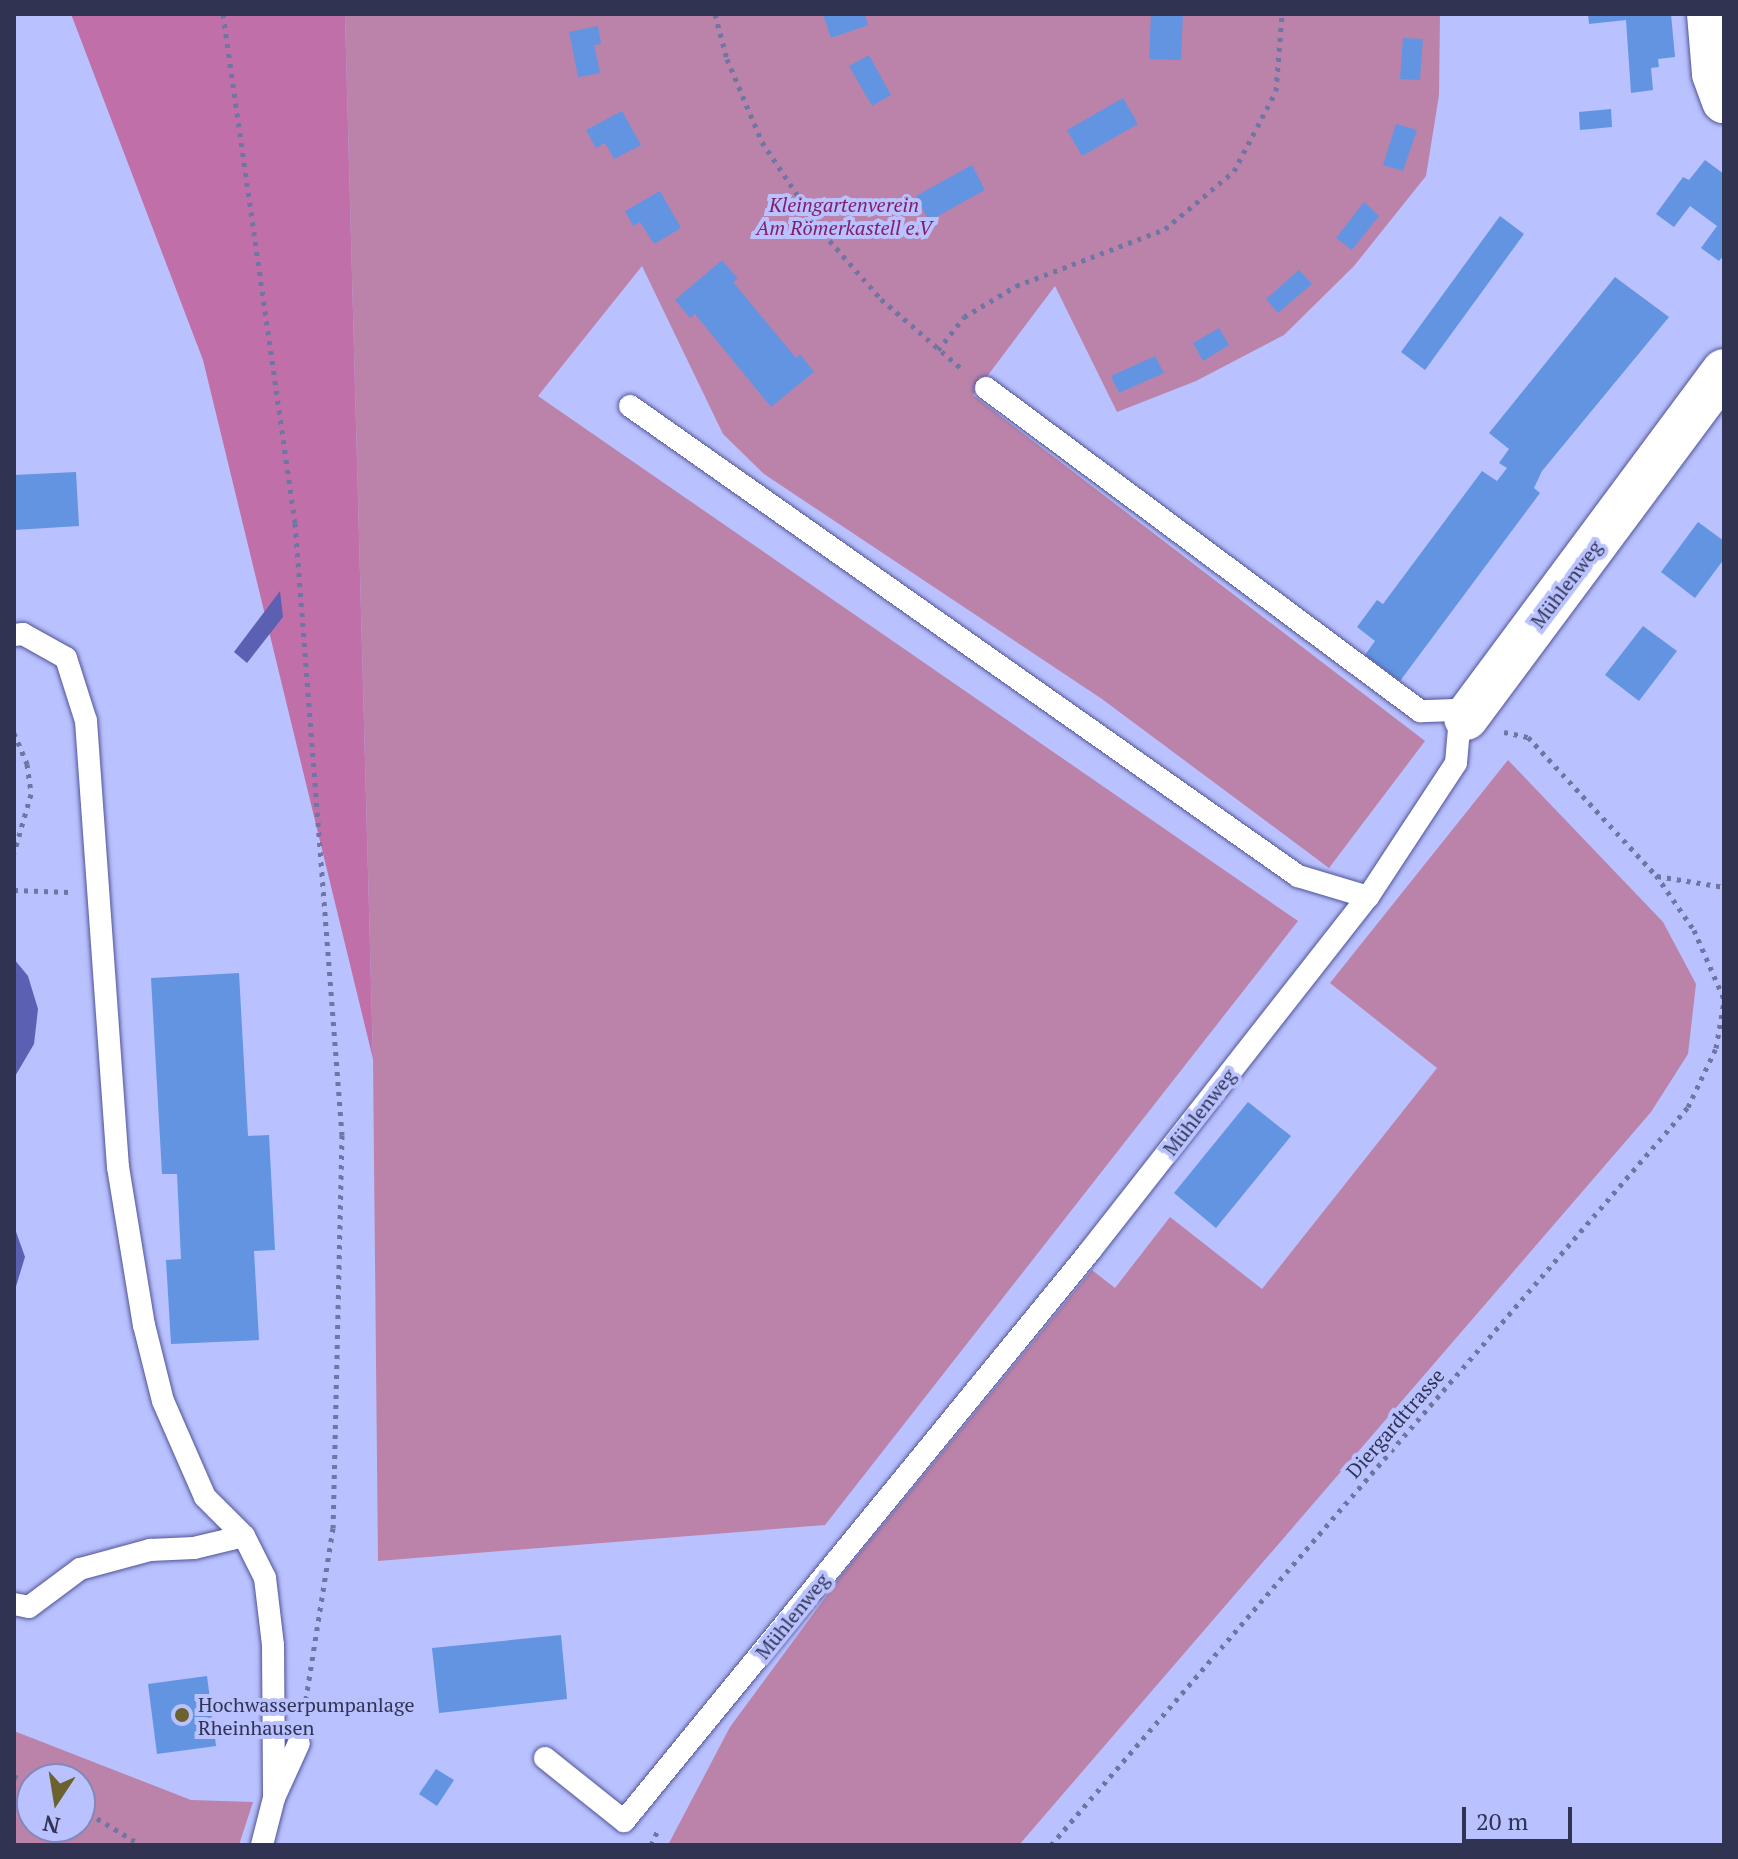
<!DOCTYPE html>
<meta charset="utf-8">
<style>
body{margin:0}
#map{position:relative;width:1738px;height:1859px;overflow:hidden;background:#b9c1fe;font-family:"PT Serif",serif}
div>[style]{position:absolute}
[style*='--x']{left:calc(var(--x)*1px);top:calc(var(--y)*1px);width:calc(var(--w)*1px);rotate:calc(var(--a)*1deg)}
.green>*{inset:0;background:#bb83a9}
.forest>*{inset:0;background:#c16fa9}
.water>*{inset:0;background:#5c60b2}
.building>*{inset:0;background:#6394e2}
.path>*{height:5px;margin-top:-2.5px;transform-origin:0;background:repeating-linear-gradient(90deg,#7076a3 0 4px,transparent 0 10px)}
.roads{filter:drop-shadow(0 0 2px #505498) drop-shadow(0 0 2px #505498)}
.service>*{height:22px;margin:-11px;padding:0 11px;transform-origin:11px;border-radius:11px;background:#fff}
.minor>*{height:44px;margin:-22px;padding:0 22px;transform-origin:22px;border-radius:22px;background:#fff}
.dots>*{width:22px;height:22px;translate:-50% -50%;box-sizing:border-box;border:4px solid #b9c1fe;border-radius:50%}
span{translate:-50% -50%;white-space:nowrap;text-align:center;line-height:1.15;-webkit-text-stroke:8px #b9c1fe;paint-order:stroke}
.park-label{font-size:20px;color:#821f6b;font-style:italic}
.street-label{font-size:20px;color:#303352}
.poi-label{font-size:20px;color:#303352}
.left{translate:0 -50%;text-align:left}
.frame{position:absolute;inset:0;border:16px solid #303352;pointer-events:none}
.north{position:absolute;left:16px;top:1763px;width:80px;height:80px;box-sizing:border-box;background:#b9c1fe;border:2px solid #8288b9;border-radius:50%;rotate:192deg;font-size:22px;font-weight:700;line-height:32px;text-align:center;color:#303352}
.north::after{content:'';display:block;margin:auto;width:28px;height:36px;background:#6c622f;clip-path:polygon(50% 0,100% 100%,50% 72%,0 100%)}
.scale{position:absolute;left:1462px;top:1807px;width:110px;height:36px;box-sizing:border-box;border:4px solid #303352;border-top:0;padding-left:10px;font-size:24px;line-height:28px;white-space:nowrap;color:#303352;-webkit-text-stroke:6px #b9c1fe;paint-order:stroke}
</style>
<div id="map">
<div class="green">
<div style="clip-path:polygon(345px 14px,1440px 14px,1439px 95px,1426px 176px,1354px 266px,1284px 335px,1196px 381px,1117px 412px,1055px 286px,973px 395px,1425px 741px,1329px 868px,1102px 699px,764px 474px,723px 434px,642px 266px,538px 396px,1298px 921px,825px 1525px,378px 1561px,373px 1059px)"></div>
<div style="clip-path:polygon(1508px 760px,1663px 922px,1696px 984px,1688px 1054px,1651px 1112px,1019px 1845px,668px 1845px,730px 1727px,841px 1576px,1092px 1270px,1115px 1288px,1170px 1217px,1262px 1289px,1437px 1068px,1330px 983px)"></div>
<div style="clip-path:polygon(evenodd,14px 1731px,191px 1800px,253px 1802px,239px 1845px,14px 1845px,14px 1731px,80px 1779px,80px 1827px,32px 1827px,32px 1779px,80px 1779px)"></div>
</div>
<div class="forest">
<div style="clip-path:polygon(71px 14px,345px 14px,373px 1059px,203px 360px)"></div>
</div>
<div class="water">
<div style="clip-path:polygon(280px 591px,283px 617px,247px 663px,234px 652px)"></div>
<div style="clip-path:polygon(14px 959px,28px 976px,38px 1009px,34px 1044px,14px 1078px)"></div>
<div style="clip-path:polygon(14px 1226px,25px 1257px,14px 1293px)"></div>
</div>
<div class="building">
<div style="clip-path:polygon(865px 14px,868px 25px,831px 38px,823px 15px)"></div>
<div style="clip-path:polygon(1151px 14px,1183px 14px,1181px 60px,1149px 59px)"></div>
<div style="clip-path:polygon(1588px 14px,1671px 14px,1675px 57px,1658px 59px,1659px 67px,1651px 68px,1653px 90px,1631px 93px,1626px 20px,1589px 24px)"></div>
<div style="clip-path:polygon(598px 26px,601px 44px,594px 45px,600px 73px,578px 77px,569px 32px)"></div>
<div style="clip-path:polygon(1403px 38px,1423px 39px,1420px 80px,1400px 79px)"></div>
<div style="clip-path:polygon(869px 55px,891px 95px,872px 106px,849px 66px)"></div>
<div style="clip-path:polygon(1123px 98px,1138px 124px,1082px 156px,1067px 130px)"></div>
<div style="clip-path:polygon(1611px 109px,1612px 127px,1580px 130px,1579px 112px)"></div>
<div style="clip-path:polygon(622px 111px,641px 145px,614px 159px,605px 143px,596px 148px,586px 130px)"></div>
<div style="clip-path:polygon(1396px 124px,1417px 130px,1403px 171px,1383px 165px)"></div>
<div style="clip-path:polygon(1705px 160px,1724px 174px,1724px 255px,1719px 261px,1701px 248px,1717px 226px,1690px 206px,1674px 227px,1656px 214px,1683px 177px,1689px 180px)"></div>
<div style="clip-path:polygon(972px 165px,985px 190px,929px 221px,916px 196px)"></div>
<div style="clip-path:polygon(660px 191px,681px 228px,654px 244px,640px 222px,633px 226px,625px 211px)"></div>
<div style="clip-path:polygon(1364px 202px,1379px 216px,1352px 250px,1336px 238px)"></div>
<div style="clip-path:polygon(1500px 216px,1524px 234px,1425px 370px,1401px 352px)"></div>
<div style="clip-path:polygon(722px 260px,738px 279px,733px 282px,796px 358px,800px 354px,814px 372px,771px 407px,695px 314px,690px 318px,675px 300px)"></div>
<div style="clip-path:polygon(1299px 270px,1312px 284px,1278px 313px,1266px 299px)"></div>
<div style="clip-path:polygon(1615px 277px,1669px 317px,1542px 471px,1534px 488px,1540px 493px,1400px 681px,1365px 655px,1375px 641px,1357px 627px,1377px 600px,1383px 604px,1482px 471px,1497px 481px,1507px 468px,1499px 463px,1509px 449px,1489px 433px)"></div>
<div style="clip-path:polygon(1219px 328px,1229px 345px,1203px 361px,1193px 343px)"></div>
<div style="clip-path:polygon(1155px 356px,1164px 373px,1119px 393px,1111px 376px)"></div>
<div style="clip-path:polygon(76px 472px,79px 526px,14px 530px,14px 475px)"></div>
<div style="clip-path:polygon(1698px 522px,1724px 541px,1724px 559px,1695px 598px,1661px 572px)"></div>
<div style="clip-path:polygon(1643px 626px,1677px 651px,1639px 701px,1605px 675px)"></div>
<div style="clip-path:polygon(239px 973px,248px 1136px,269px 1135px,275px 1250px,254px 1251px,259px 1340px,171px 1344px,166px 1260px,181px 1259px,177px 1174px,162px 1174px,151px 978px)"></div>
<div style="clip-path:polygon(1248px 1102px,1291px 1136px,1216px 1228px,1174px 1193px)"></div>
<div style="clip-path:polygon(561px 1635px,567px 1699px,439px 1713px,432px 1648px)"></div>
<div style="clip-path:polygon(207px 1676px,216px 1746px,157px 1754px,148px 1684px)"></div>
<div style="clip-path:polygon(436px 1769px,454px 1780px,437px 1806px,419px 1794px)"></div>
</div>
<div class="path">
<div style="--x:223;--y:14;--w:514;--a:81.95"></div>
<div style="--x:295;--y:523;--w:614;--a:85.61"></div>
<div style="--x:342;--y:1135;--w:393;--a:91.3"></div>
<div style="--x:333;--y:1528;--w:172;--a:99"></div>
<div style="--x:715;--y:14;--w:47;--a:75.1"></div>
<div style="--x:727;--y:59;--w:90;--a:67.1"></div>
<div style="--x:762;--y:142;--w:110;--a:56.2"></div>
<div style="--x:823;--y:233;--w:88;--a:48.7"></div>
<div style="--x:881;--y:299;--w:108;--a:40.9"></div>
<div style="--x:938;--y:350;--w:42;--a:-51.8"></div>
<div style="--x:964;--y:317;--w:61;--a:-30.8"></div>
<div style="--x:1016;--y:286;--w:160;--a:-20.9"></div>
<div style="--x:1165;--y:229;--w:90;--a:-40"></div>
<div style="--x:1234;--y:171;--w:90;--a:-62.3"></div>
<div style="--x:1276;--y:91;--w:77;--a:-85.5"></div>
<div style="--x:1504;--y:732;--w:25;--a:12"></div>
<div style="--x:1528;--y:737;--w:188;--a:47.2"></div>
<div style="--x:1656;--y:875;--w:67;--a:55.4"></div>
<div style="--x:1694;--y:930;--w:75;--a:66.5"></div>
<div style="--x:14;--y:733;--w:34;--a:67"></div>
<div style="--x:27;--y:764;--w:30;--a:82"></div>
<div style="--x:31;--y:794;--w:61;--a:106.1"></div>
<div style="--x:1657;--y:876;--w:68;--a:9.3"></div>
<div style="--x:14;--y:890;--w:55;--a:2.1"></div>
<div style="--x:14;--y:1776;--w:20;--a:27"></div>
<div style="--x:80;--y:1808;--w:71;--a:31.2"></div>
<div style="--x:651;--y:1845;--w:19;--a:-65"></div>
<div style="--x:1051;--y:1845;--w:975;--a:-49.2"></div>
<div style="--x:1688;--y:1107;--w:65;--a:-64.6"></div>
<div style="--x:1716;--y:1048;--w:48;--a:-80.3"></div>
</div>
<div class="roads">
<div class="service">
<div style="--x:630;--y:406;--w:817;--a:35.13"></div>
<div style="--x:1298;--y:876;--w:73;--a:16.7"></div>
<div style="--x:14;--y:635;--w:9;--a:-6"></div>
<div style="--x:23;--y:634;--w:49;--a:29.2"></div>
<div style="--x:66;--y:658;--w:66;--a:72.4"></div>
<div style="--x:86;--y:721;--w:447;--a:85.9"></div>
<div style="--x:118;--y:1167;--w:160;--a:80.7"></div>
<div style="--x:144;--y:1325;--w:78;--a:76"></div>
<div style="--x:163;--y:1401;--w:105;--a:66.4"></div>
<div style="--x:205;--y:1497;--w:55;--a:45"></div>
<div style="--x:244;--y:1536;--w:47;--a:63.4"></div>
<div style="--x:265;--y:1578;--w:67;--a:83.2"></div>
<div style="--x:273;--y:1645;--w:153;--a:89.6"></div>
<div style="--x:14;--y:1604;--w:15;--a:11"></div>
<div style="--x:29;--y:1607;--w:64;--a:-36.7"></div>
<div style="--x:80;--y:1569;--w:73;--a:-15.2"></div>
<div style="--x:150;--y:1550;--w:44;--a:-2.6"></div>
<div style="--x:194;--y:1548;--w:51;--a:-13.5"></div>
<div style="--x:545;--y:1758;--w:101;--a:38.6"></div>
<div style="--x:624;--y:1821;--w:736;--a:-50.73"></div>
<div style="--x:1090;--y:1251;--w:450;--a:-51.9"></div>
<div style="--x:1368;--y:897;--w:160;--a:-56.7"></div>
<div style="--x:1456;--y:763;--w:34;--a:-85"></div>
<div style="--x:1459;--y:729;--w:13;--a:-58"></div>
<div style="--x:1466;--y:718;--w:14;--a:-144"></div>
<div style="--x:1455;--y:710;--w:35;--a:178"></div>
<div style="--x:1420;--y:711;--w:541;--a:-143.34"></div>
<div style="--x:262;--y:1845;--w:49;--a:-75.7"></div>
<div style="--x:274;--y:1798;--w:60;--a:-65.6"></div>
</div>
<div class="minor">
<div style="--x:1709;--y:14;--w:60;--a:85.2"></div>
<div style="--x:1714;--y:74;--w:29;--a:70"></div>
<div style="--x:1466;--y:718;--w:432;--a:-53.4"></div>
</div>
</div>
<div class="dots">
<div style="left:182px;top:1715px;background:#6c622f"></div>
</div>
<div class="park-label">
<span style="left:844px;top:216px">Kleingartenverein<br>Am Römerkastell e.V</span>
</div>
<div class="street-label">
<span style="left:1566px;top:584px;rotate:-53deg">Mühlenweg</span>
<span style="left:1199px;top:1112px;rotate:-52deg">Mühlenweg</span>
<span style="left:1395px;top:1423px;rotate:-49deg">Diergardttrasse</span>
<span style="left:792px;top:1616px;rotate:-51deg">Mühlenweg</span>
</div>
<div class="poi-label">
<span class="left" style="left:198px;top:1716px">Hochwasserpumpanlage<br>Rheinhausen</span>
</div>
<div class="frame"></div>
<div class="north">N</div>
<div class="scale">20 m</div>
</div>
